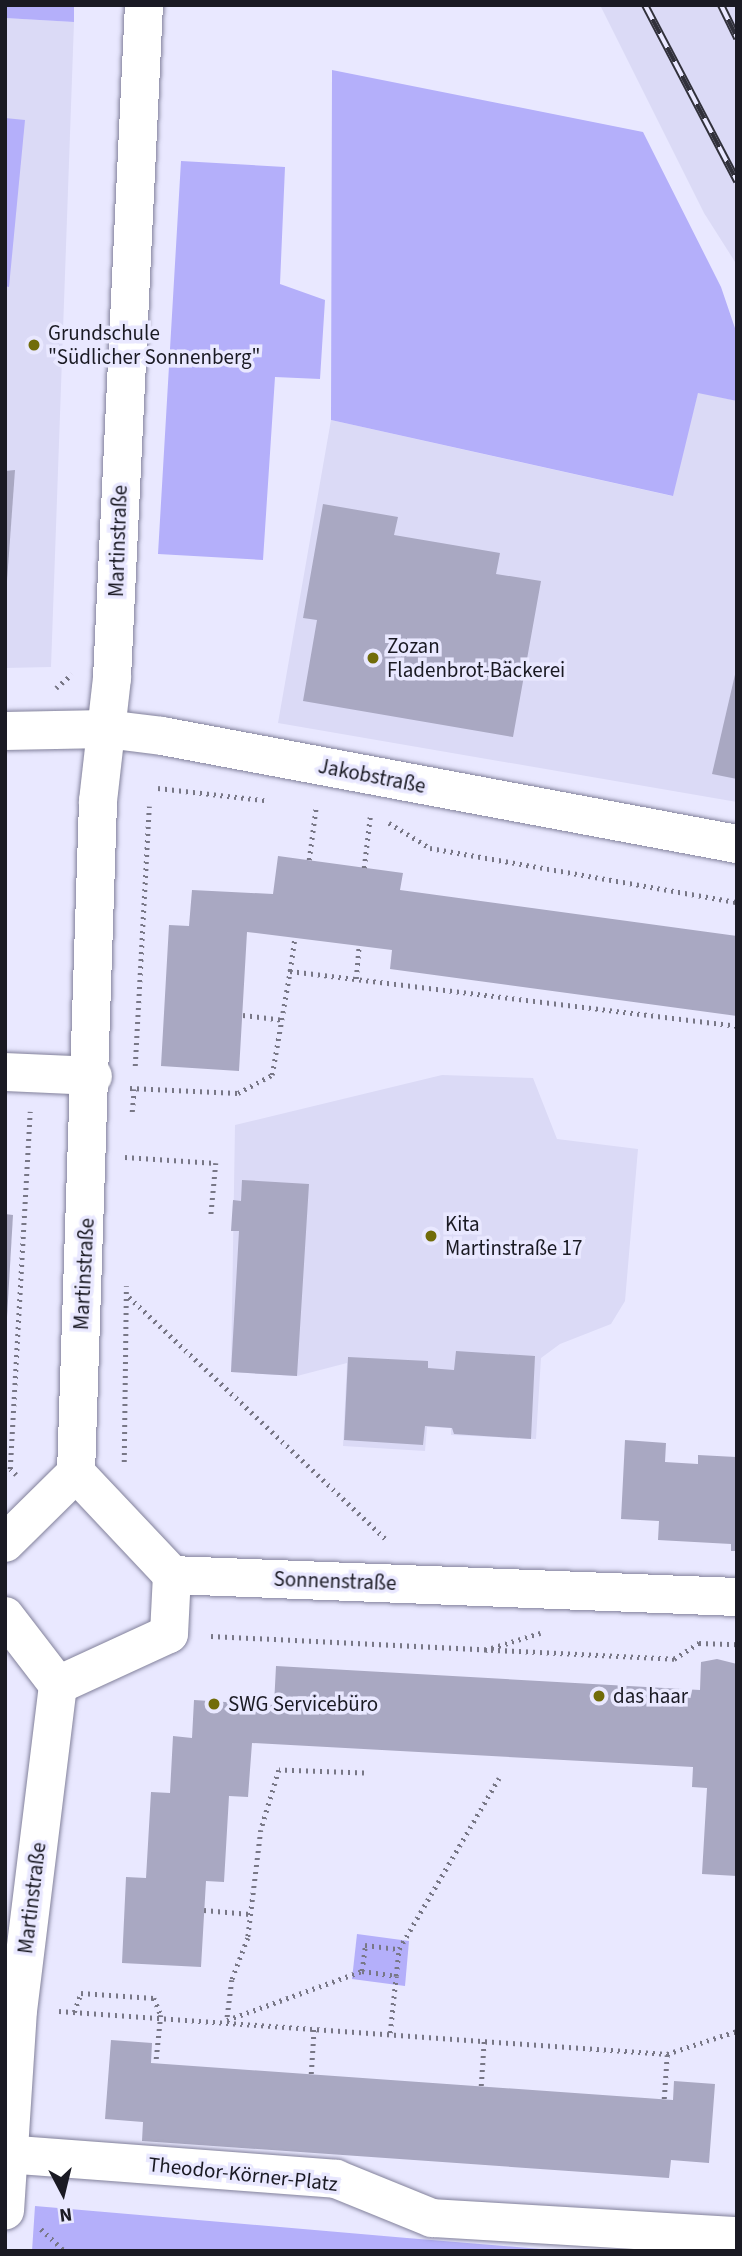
<!DOCTYPE html>
<meta charset="utf-8">
<style>
body{margin:0}
#map{position:relative;width:742px;height:2256px;overflow:hidden;background:#e9e8ff;font-family:"Source Sans 3",sans-serif}
div>[style]{position:absolute}
[style*='--x']{left:calc(var(--x)*1px);top:calc(var(--y)*1px);width:calc(var(--w)*1px);rotate:calc(var(--a)*1deg)}
.built>*{inset:0;background:#dbdaf6}
.green>*{inset:0;background:#b4affa}
.building>*{inset:0;background:#a9a8c2}
.path>*{height:4.5px;margin-top:-2.25px;transform-origin:0;background:repeating-linear-gradient(90deg,#787786 0 2px,transparent 0 7px)}
.roads{filter:drop-shadow(0 0 2px #82819b) drop-shadow(0 0 2px #82819b)}
.street>*{height:38px;margin:-19px;padding:0 19px;transform-origin:19px;border-radius:19px;background:#fff}
.rail>*{height:8px;margin-top:-4px;transform-origin:0;background:repeating-linear-gradient(90deg,#e9e8ff 0 16px,#31313b 0 32px);box-sizing:border-box;border-block:2px solid #31313b}
.dots>*{width:19px;height:19px;translate:-50% -50%;box-sizing:border-box;border:4px solid #e9e8ff;border-radius:50%}
span{translate:-50% -50%;white-space:nowrap;text-align:center;line-height:1.15;-webkit-text-stroke:7px #e9e8ff;paint-order:stroke}
.poi-label{font-size:21px;color:#1a1a23}
.left{translate:0 -50%;text-align:left}
.street-label{font-size:21px;color:#1a1a23}
.frame{position:absolute;inset:0;border:7px solid #1a1a23;pointer-events:none}
.north{position:absolute;left:28px;top:2158px;width:70px;height:70px;-webkit-text-stroke:5px #e9e8ff;paint-order:stroke;rotate:173deg;font-size:19px;font-weight:700;line-height:28px;text-align:center;color:#1a1a23}
.north::after{content:'';display:block;margin:auto;width:24px;height:32px;background:#1a1a23;clip-path:polygon(50% 0,100% 100%,50% 72%,0 100%)}
</style>
<div id="map">
<div class="built">
<div style="clip-path:polygon(600px 5px,737px 5px,737px 265px,704px 213px)"></div>
<div style="clip-path:polygon(5px 18px,74px 22px,51px 667px,5px 668px)"></div>
<div style="clip-path:polygon(698px 392px,737px 401px,737px 802px,278px 723px,331px 420px,672px 496px)"></div>
<div style="clip-path:polygon(442px 1075px,533px 1078px,557px 1139px,638px 1149px,625px 1301px,611px 1324px,560px 1344px,541px 1358px,536px 1439px,451px 1435px,451px 1428px,427px 1427px,425px 1451px,343px 1446px,347px 1363px,297px 1376px,231px 1372px,235px 1125px)"></div>
</div>
<div class="green">
<div style="clip-path:polygon(5px 5px,74px 5px,74px 22px,5px 18px)"></div>
<div style="clip-path:polygon(332px 70px,643px 132px,721px 287px,737px 334px,737px 401px,698px 393px,673px 496px,331px 420px)"></div>
<div style="clip-path:polygon(5px 118px,25px 120px,9px 287px,5px 286px)"></div>
<div style="clip-path:polygon(181px 161px,285px 167px,280px 284px,325px 300px,320px 379px,275px 377px,263px 560px,158px 554px)"></div>
<div style="clip-path:polygon(357px 1934px,409px 1941px,405px 1986px,352px 1979px)"></div>
<div style="clip-path:polygon(35px 2206px,407px 2238px,564px 2251px,32px 2251px)"></div>
</div>
<div class="building">
<div style="clip-path:polygon(15px 470px,7px 581px,5px 581px,5px 471px)"></div>
<div style="clip-path:polygon(323px 504px,398px 517px,394px 535px,500px 553px,496px 574px,541px 581px,513px 737px,303px 701px,317px 620px,303px 618px)"></div>
<div style="clip-path:polygon(737px 666px,737px 779px,712px 774px)"></div>
<div style="clip-path:polygon(278px 856px,403px 873px,400px 890px,737px 936px,737px 1016px,390px 969px,392px 950px,247px 932px,239px 1071px,161px 1066px,169px 925px,189px 926px,192px 890px,273px 894px)"></div>
<div style="clip-path:polygon(242px 1180px,309px 1184px,297px 1376px,231px 1372px,239px 1231px,231px 1231px,233px 1200px,241px 1201px)"></div>
<div style="clip-path:polygon(5px 1214px,13px 1215px,7px 1317px,5px 1316px)"></div>
<div style="clip-path:polygon(456px 1351px,535px 1356px,531px 1439px,454px 1434px,452px 1428px,425px 1426px,423px 1445px,344px 1440px,348px 1357px,428px 1361px,428px 1368px,454px 1370px)"></div>
<div style="clip-path:polygon(625px 1440px,666px 1443px,665px 1462px,698px 1464px,698px 1455px,736px 1457px,737px 1551px,731px 1551px,731px 1544px,658px 1540px,659px 1521px,621px 1519px)"></div>
<div style="clip-path:polygon(717px 1659px,737px 1664px,737px 1876px,702px 1874px,707px 1788px,692px 1787px,693px 1767px,252px 1743px,248px 1797px,229px 1796px,224px 1882px,206px 1881px,201px 1967px,122px 1963px,126px 1877px,146px 1878px,151px 1792px,170px 1793px,173px 1736px,192px 1738px,194px 1700px,274px 1705px,276px 1666px,700px 1690px,701px 1662px)"></div>
<div style="clip-path:polygon(111px 2040px,152px 2043px,151px 2063px,673px 2100px,674px 2081px,715px 2084px,709px 2163px,671px 2160px,669px 2178px,142px 2141px,143px 2122px,105px 2119px)"></div>
</div>
<div class="path">
<div style="--x:56;--y:688;--w:21;--a:-41"></div>
<div style="--x:158;--y:788;--w:107;--a:6.5"></div>
<div style="--x:389;--y:823;--w:48;--a:31.4"></div>
<div style="--x:430;--y:848;--w:312;--a:10"></div>
<div style="--x:309;--y:860;--w:53;--a:-82.5"></div>
<div style="--x:364;--y:868;--w:51;--a:-83.3"></div>
<div style="--x:290;--y:971;--w:34;--a:-82"></div>
<div style="--x:356;--y:979;--w:33;--a:-85"></div>
<div style="--x:243;--y:1015;--w:39;--a:7"></div>
<div style="--x:135;--y:1066;--w:260;--a:-86.9"></div>
<div style="--x:130;--y:1088;--w:108;--a:2.7"></div>
<div style="--x:238;--y:1093;--w:38;--a:-28"></div>
<div style="--x:272;--y:1075;--w:106;--a:-80.2"></div>
<div style="--x:290;--y:971;--w:450;--a:7"></div>
<div style="--x:132;--y:1112;--w:23;--a:-85"></div>
<div style="--x:125;--y:1157;--w:91;--a:3.8"></div>
<div style="--x:216;--y:1163;--w:53;--a:95.4"></div>
<div style="--x:129;--y:1297;--w:356;--a:43.3"></div>
<div style="--x:124;--y:1462;--w:176;--a:-89.3"></div>
<div style="--x:16;--y:1475;--w:8;--a:-135"></div>
<div style="--x:10;--y:1469;--w:358;--a:-86.8"></div>
<div style="--x:211;--y:1636;--w:464;--a:2.8"></div>
<div style="--x:674;--y:1659;--w:30;--a:-33"></div>
<div style="--x:699;--y:1643;--w:38;--a:2"></div>
<div style="--x:485;--y:1650;--w:58;--a:-17.2"></div>
<div style="--x:364;--y:1773;--w:85;--a:-178"></div>
<div style="--x:279;--y:1770;--w:63;--a:106.7"></div>
<div style="--x:261;--y:1830;--w:109;--a:96.9"></div>
<div style="--x:248;--y:1938;--w:45;--a:110.9"></div>
<div style="--x:232;--y:1980;--w:40;--a:97.1"></div>
<div style="--x:227;--y:2020;--w:144;--a:-19.9"></div>
<div style="--x:362;--y:1971;--w:26;--a:-83"></div>
<div style="--x:365;--y:1945;--w:34;--a:7"></div>
<div style="--x:399;--y:1949;--w:198;--a:-59.7"></div>
<div style="--x:204;--y:1910;--w:46;--a:5"></div>
<div style="--x:362;--y:1971;--w:34;--a:8"></div>
<div style="--x:396;--y:1976;--w:27;--a:-84"></div>
<div style="--x:59;--y:2011;--w:610;--a:4.05"></div>
<div style="--x:667;--y:2054;--w:74;--a:-18.2"></div>
<div style="--x:74;--y:2012;--w:20;--a:-70"></div>
<div style="--x:81;--y:1993;--w:73;--a:3.9"></div>
<div style="--x:154;--y:1998;--w:18;--a:68"></div>
<div style="--x:161;--y:2015;--w:48;--a:95.9"></div>
<div style="--x:390;--y:2033;--w:57;--a:-84"></div>
<div style="--x:311;--y:2074;--w:46;--a:-86.3"></div>
<div style="--x:481;--y:2086;--w:45;--a:-86.2"></div>
<div style="--x:664;--y:2099;--w:44;--a:-86.1"></div>
<div style="--x:41;--y:2229;--w:33;--a:43"></div>
</div>
<div class="roads">
<div class="street">
<div style="--x:5;--y:731;--w:101;--a:-1.1"></div>
<div style="--x:106;--y:729;--w:56;--a:7.1"></div>
<div style="--x:162;--y:736;--w:585;--a:10.64"></div>
<div style="--x:5;--y:1072;--w:88;--a:2.6"></div>
<div style="--x:76;--y:1473;--w:672;--a:-88.12"></div>
<div style="--x:98;--y:801;--w:124;--a:-83.5"></div>
<div style="--x:112;--y:678;--w:674;--a:-87.28"></div>
<div style="--x:76;--y:1473;--w:140;--a:46.7"></div>
<div style="--x:172;--y:1575;--w:565;--a:2.23"></div>
<div style="--x:5;--y:1543;--w:100;--a:-44.6"></div>
<div style="--x:5;--y:1616;--w:87;--a:52.5"></div>
<div style="--x:58;--y:1685;--w:327;--a:97"></div>
<div style="--x:18;--y:2010;--w:201;--a:93.7"></div>
<div style="--x:58;--y:1685;--w:122;--a:-24.7"></div>
<div style="--x:169;--y:1634;--w:59;--a:-87.1"></div>
<div style="--x:5;--y:2154;--w:332;--a:4.3"></div>
<div style="--x:336;--y:2179;--w:104;--a:22.1"></div>
<div style="--x:432;--y:2218;--w:306;--a:3.4"></div>
</div>
</div>
<div class="rail">
<div style="--x:645;--y:5;--w:199;--a:62.4"></div>
<div style="--x:721;--y:5;--w:37;--a:64"></div>
</div>
<div class="dots">
<div style="left:34px;top:345px;background:#716c09"></div>
<div style="left:373px;top:658px;background:#716c09"></div>
<div style="left:431px;top:1236px;background:#716c09"></div>
<div style="left:599px;top:1696px;background:#716c09"></div>
<div style="left:214px;top:1704px;background:#716c09"></div>
</div>
<div class="poi-label">
<span class="left" style="left:48px;top:345px">Grundschule<br>"Südlicher Sonnenberg"</span>
<span class="left" style="left:387px;top:658px">Zozan<br>Fladenbrot-Bäckerei</span>
<span class="left" style="left:445px;top:1236px">Kita<br>Martinstraße 17</span>
<span class="left" style="left:613px;top:1696px">das haar</span>
<span class="left" style="left:228px;top:1704px">SWG Servicebüro</span>
</div>
<div class="street-label">
<span style="left:118px;top:541px;rotate:-88deg">Martinstraße</span>
<span style="left:372px;top:776px;rotate:11deg">Jakobstraße</span>
<span style="left:84px;top:1274px;rotate:-87deg">Martinstraße</span>
<span style="left:335px;top:1581px;rotate:2deg">Sonnenstraße</span>
<span style="left:32px;top:1898px;rotate:-83deg">Martinstraße</span>
<span style="left:243px;top:2174px;rotate:6deg">Theodor-Körner-Platz</span>
</div>
<div class="frame"></div>
<div class="north">N</div>
</div>
